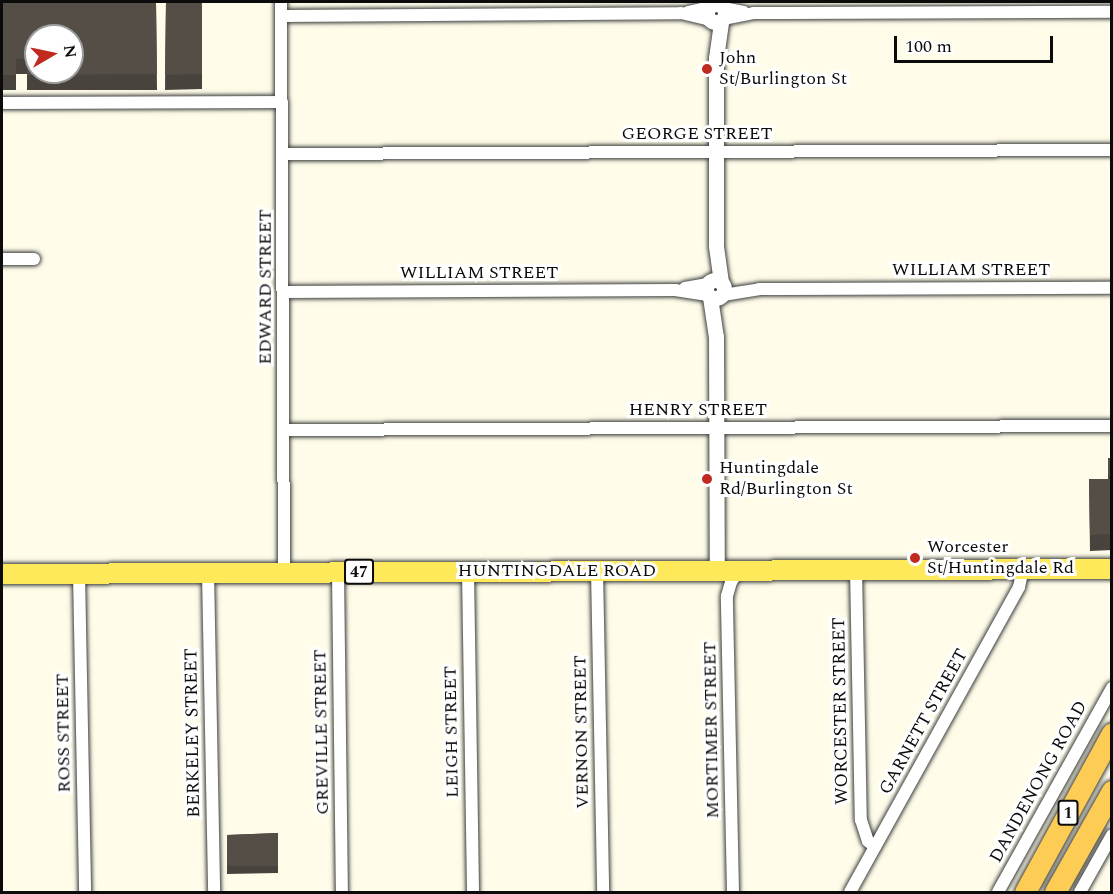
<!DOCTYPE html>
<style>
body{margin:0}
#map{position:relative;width:1113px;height:894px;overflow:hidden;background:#fffdea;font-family:Spectral,serif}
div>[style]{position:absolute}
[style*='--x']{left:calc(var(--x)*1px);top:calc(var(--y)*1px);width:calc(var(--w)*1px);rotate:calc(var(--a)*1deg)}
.roads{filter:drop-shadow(0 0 2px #3e3e3e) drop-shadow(0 0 2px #3e3e3e)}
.minor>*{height:12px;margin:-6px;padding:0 6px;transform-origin:6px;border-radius:6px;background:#fff}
.tertiary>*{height:15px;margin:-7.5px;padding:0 7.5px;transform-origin:7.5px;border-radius:7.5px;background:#fff}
.tertiary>.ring{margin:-7.5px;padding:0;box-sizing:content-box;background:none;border:15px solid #fff;border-radius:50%}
.primary>*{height:20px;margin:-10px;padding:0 10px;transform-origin:10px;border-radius:10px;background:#fee95b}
.trunk>*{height:21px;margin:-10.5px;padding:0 10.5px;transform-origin:10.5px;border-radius:10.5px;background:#fccc54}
.wall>*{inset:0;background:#48433d}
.building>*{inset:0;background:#544e47}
.dots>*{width:16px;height:16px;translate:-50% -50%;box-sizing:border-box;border:3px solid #fff;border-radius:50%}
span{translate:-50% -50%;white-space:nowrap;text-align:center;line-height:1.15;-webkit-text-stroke:6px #fff;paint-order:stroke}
.shield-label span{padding:2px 4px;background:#fff;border:2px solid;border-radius:4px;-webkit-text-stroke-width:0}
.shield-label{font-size:16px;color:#0b0b0b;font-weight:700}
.poi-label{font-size:18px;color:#0b0b0b}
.left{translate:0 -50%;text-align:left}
.street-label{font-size:18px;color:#0b0b0b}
.frame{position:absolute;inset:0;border:3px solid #0b0b0b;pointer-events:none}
.north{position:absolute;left:24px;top:24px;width:60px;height:60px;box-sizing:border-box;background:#fff;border:2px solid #9d9d9d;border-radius:50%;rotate:81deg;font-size:16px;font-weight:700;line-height:24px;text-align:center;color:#0b0b0b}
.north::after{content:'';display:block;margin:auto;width:21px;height:27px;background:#c02a1f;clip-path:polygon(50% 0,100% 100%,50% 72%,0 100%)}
.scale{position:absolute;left:894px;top:36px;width:159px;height:27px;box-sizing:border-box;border:3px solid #0b0b0b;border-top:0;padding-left:8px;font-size:18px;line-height:21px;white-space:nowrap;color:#0b0b0b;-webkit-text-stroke:4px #fff;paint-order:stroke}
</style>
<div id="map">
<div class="roads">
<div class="minor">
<div style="--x:281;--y:2;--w:570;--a:89.7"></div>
<div style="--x:723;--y:8;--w:21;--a:11"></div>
<div style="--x:688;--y:12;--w:22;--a:-13"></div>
<div style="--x:282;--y:16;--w:399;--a:-0.4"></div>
<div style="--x:681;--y:13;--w:28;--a:13"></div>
<div style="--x:723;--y:19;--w:32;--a:-11"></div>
<div style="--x:754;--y:13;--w:358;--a:-0.2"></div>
<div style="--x:2;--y:103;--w:280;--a:-0.2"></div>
<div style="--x:283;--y:154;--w:829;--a:-0.28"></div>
<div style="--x:2;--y:259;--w:32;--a:0"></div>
<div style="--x:685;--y:288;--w:23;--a:-10"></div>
<div style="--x:284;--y:292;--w:391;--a:-0.3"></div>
<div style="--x:675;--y:290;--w:33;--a:9"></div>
<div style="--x:723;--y:295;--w:36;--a:-9"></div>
<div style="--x:759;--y:289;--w:353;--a:-0.2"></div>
<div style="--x:284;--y:430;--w:828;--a:-0.28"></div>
<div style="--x:856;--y:569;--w:251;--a:88.9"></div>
<div style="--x:861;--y:820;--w:22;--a:72"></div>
<div style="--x:868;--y:841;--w:9;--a:41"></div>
<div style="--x:597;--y:570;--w:322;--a:88.9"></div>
<div style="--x:468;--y:571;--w:321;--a:89.1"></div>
<div style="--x:208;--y:572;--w:320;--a:88.9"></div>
<div style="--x:338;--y:572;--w:320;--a:89.3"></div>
<div style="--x:79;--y:573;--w:319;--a:88.9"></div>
<div style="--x:733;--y:892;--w:296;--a:-91.2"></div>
<div style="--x:727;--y:596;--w:15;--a:-74"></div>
<div style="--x:731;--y:582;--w:14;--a:-56"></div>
<div style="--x:850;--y:892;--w:349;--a:-61"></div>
<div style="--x:1019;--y:587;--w:19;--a:-78"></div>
<div style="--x:998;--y:892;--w:234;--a:-60.8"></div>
<div style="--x:1080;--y:892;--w:65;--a:-60.7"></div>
</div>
<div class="tertiary">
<div class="ring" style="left:707px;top:4px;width:3px;height:3px"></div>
<div class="ring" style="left:706px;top:280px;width:3px;height:3px"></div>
<div style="--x:721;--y:282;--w:37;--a:-98"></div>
<div style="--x:716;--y:245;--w:187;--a:-90"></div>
<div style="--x:716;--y:58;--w:37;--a:-82"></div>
<div style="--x:710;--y:297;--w:40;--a:81.5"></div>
<div style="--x:716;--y:337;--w:233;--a:89.8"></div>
</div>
<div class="primary">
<div style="--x:2;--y:574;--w:1110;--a:-0.26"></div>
</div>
<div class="trunk">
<div style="--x:1025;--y:892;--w:181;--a:-61.3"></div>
<div style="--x:1055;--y:892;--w:116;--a:-60.6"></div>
</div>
</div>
<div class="wall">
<div style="clip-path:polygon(2px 2px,156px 2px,157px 90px,27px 90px,27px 74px,16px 74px,16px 90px,2px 90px)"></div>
<div style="clip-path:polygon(166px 2px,202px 2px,202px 89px,165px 90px)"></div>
<div style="clip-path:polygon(1108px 458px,1112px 458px,1112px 550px,1090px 551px,1089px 479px,1108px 479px)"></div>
<div style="clip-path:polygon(278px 833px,278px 873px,227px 874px,227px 835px)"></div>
</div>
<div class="building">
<div style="clip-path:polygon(evenodd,2px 2px,156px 2px,157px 74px,27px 75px,27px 58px,16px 59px,16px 75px,2px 75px,2px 2px,36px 36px,72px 36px,72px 72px,36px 72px,36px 36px)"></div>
<div style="clip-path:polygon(166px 2px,202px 2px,202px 74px,165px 75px)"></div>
<div style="clip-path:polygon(1108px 458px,1112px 458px,1112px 476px,1108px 476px)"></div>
<div style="clip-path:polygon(1089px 479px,1112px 479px,1112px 534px,1090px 535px)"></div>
<div style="clip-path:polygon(278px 833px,278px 866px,227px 866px,227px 835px)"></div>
</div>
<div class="dots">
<div style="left:707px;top:69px;background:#c02a1f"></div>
<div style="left:707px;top:479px;background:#c02a1f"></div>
<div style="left:915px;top:558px;background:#c02a1f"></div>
</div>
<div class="shield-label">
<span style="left:359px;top:572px">47</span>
<span style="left:1068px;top:813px">1</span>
</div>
<div class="poi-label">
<span class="left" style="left:719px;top:69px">John<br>St/Burlington St</span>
<span class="left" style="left:719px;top:479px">Huntingdale<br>Rd/Burlington St</span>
<span class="left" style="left:927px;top:558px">Worcester<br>St/Huntingdale Rd</span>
</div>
<div class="street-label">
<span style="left:697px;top:134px">GEORGE STREET</span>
<span style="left:971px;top:270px">WILLIAM STREET</span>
<span style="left:479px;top:273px">WILLIAM STREET</span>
<span style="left:266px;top:287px;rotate:-90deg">EDWARD STREET</span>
<span style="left:698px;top:410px">HENRY STREET</span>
<span style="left:557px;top:571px">HUNTINGDALE ROAD</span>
<span style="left:841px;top:711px;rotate:-91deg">WORCESTER STREET</span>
<span style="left:924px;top:722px;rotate:-61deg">GARNETT STREET</span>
<span style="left:712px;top:730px;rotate:-91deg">MORTIMER STREET</span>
<span style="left:322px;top:732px;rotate:-91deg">GREVILLE STREET</span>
<span style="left:452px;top:732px;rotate:-91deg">LEIGH STREET</span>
<span style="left:582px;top:732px;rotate:-91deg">VERNON STREET</span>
<span style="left:64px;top:733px;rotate:-91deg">ROSS STREET</span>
<span style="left:193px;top:733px;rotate:-91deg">BERKELEY STREET</span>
<span style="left:1039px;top:782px;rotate:-61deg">DANDENONG ROAD</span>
</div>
<div class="frame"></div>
<div class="north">N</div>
<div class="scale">100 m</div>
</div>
